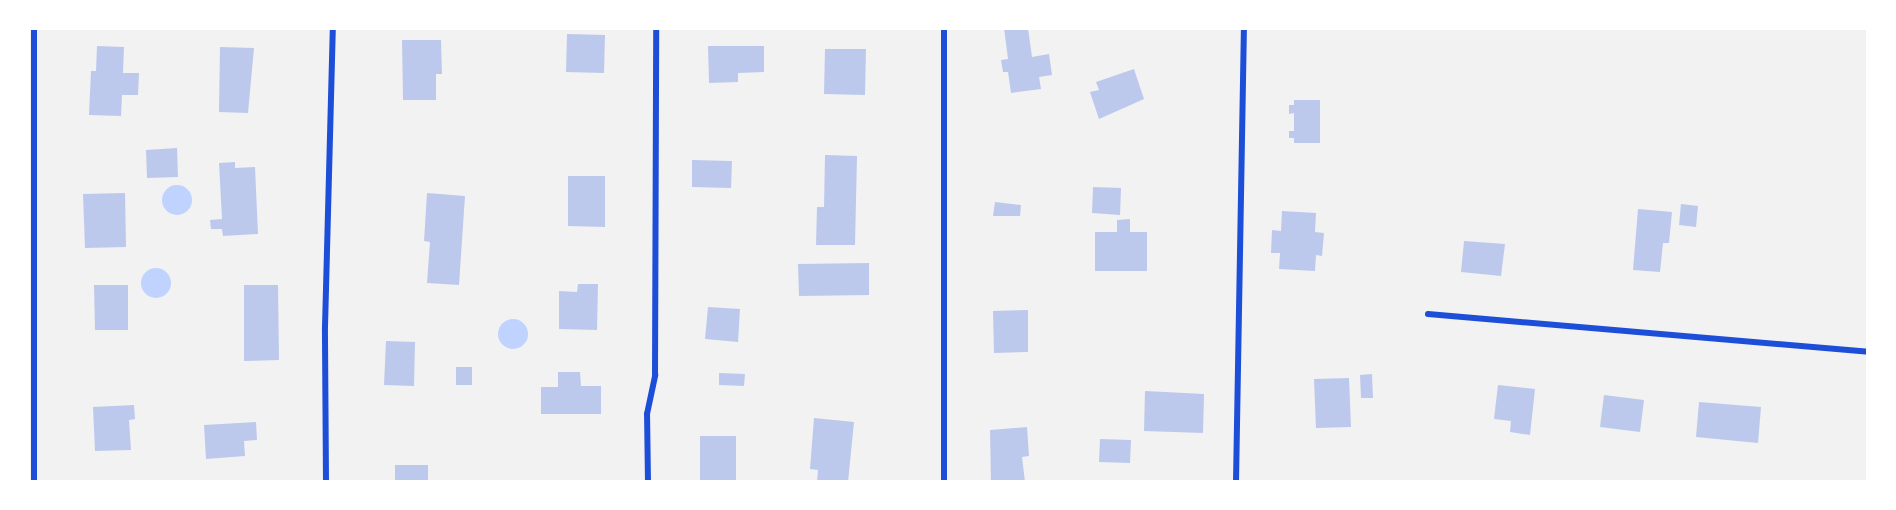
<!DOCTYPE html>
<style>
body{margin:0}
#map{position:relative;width:1896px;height:510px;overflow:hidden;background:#f2f2f2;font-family:Karla,sans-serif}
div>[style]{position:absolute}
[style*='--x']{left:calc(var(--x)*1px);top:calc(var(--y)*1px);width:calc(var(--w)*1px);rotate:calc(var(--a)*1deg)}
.water>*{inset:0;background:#bfd3fe}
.round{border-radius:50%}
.building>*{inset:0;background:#bdc9ec}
.minor>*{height:6px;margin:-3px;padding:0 3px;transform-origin:3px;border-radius:3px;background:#1d4ed8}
span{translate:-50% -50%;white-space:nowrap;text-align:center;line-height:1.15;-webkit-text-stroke:4.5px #fff;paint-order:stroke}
.frame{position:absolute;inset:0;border:30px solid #fff;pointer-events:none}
</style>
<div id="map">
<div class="water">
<div class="round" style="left:162px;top:185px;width:30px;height:30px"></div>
<div class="round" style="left:141px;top:268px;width:30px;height:30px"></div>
<div class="round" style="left:498px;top:319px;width:30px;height:30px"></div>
</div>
<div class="building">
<div style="clip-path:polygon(1004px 28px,1028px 28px,1032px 57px,1049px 54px,1052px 75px,1039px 77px,1041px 89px,1011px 93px,1008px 72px,1003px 72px,1001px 60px,1008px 59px)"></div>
<div style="clip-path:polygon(567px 34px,605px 35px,604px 73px,566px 72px)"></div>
<div style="clip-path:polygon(402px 40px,441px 40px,442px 74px,436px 74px,436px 100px,403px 100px)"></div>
<div style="clip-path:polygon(97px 46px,124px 47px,123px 73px,139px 73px,138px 95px,122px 95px,121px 116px,89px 115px,91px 71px,96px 71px)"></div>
<div style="clip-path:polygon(708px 46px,764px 46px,764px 72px,738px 73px,738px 82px,709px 83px)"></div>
<div style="clip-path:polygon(220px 47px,254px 48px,248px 113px,219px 112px)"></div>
<div style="clip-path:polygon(825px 49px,866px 49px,865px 95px,824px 94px)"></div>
<div style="clip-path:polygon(1134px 69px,1144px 99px,1099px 119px,1090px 92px,1099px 90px,1096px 82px)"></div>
<div style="clip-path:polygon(1294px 100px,1320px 100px,1320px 143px,1294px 143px,1294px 138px,1289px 138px,1289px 131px,1294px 131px,1294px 113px,1289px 114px,1289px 105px,1294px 105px)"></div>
<div style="clip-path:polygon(177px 148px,178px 177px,147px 178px,146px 150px)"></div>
<div style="clip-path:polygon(825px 155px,857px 156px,855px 245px,816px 245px,817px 207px,824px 207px)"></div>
<div style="clip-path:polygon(692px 160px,732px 161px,731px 188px,692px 187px)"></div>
<div style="clip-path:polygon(235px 162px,235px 168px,255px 167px,258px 234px,223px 236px,222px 229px,211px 229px,210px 220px,222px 219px,219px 163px)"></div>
<div style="clip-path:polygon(568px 176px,605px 176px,605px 227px,568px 226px)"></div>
<div style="clip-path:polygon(1093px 187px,1121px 188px,1120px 215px,1092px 213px)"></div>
<div style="clip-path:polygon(125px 193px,126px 247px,85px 248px,83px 194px)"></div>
<div style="clip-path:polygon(427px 193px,465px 196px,459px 285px,427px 283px,430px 242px,424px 241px)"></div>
<div style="clip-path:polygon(995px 202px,1021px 205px,1020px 216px,993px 216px)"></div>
<div style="clip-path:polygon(1681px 204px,1698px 206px,1696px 227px,1679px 225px)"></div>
<div style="clip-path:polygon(1638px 209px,1672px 212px,1669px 243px,1663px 243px,1660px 272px,1633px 270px)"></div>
<div style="clip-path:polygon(1282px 211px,1316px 213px,1315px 232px,1324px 233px,1322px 256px,1316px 255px,1315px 271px,1279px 269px,1280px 253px,1271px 253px,1272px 230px,1281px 231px)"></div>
<div style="clip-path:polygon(1130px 219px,1130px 232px,1147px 232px,1147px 271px,1095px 271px,1095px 232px,1117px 232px,1117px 220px)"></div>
<div style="clip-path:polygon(1464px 241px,1505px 244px,1501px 276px,1461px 272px)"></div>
<div style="clip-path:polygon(869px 263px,869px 295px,799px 296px,798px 264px)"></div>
<div style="clip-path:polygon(578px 284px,598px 284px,597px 330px,559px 329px,559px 291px,577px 292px)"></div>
<div style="clip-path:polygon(94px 285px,128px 285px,128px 330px,95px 330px)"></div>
<div style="clip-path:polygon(244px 285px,278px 285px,279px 360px,244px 361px)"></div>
<div style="clip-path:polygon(708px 307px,740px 309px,738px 342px,705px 339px)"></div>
<div style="clip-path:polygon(1028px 310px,1028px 352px,994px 353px,993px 311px)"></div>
<div style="clip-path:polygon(386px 341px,415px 342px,414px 386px,384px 385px)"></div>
<div style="clip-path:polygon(456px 367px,472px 367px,472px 385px,456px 385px)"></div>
<div style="clip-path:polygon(558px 372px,580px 372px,581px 386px,601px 386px,601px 414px,541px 414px,541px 387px,558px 387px)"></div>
<div style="clip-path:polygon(719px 373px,745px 374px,744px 386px,719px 385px)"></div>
<div style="clip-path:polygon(1372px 374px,1373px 398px,1361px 398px,1360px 375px)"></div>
<div style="clip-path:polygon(1349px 378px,1351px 427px,1316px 428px,1314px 379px)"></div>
<div style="clip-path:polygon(1498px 385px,1535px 389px,1530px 435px,1510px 432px,1511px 421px,1494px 419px)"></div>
<div style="clip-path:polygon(1145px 391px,1204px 394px,1203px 433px,1144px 431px)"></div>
<div style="clip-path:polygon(1604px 395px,1644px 400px,1640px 432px,1600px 427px)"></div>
<div style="clip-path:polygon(1699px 402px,1761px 407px,1758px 443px,1696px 437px)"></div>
<div style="clip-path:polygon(134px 405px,135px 419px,129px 420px,131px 450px,95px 451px,93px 407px)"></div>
<div style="clip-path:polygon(814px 418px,854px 422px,848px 482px,817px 482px,818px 470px,810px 469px)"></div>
<div style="clip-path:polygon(256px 422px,257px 440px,244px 441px,245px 456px,206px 459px,204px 425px)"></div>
<div style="clip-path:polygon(1027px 427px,1029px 456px,1022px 457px,1025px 482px,991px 482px,990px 430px)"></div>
<div style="clip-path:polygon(700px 436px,736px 436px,736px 480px,700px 480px)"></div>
<div style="clip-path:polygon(1100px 439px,1131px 440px,1130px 463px,1099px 462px)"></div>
<div style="clip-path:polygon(395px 465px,428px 465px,428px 482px,395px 482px)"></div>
</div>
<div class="minor">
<div style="--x:1428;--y:314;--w:442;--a:4.9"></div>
<div style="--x:34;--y:482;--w:454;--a:-90"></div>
<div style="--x:326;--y:482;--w:155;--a:-90.4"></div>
<div style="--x:325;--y:327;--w:299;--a:-88.5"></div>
<div style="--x:648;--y:482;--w:68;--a:-90.8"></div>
<div style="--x:647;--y:414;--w:40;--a:-78"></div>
<div style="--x:655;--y:375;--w:347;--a:-89.8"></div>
<div style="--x:944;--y:482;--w:454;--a:-90"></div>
<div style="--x:1236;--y:482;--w:454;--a:-89"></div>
</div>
<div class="frame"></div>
</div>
